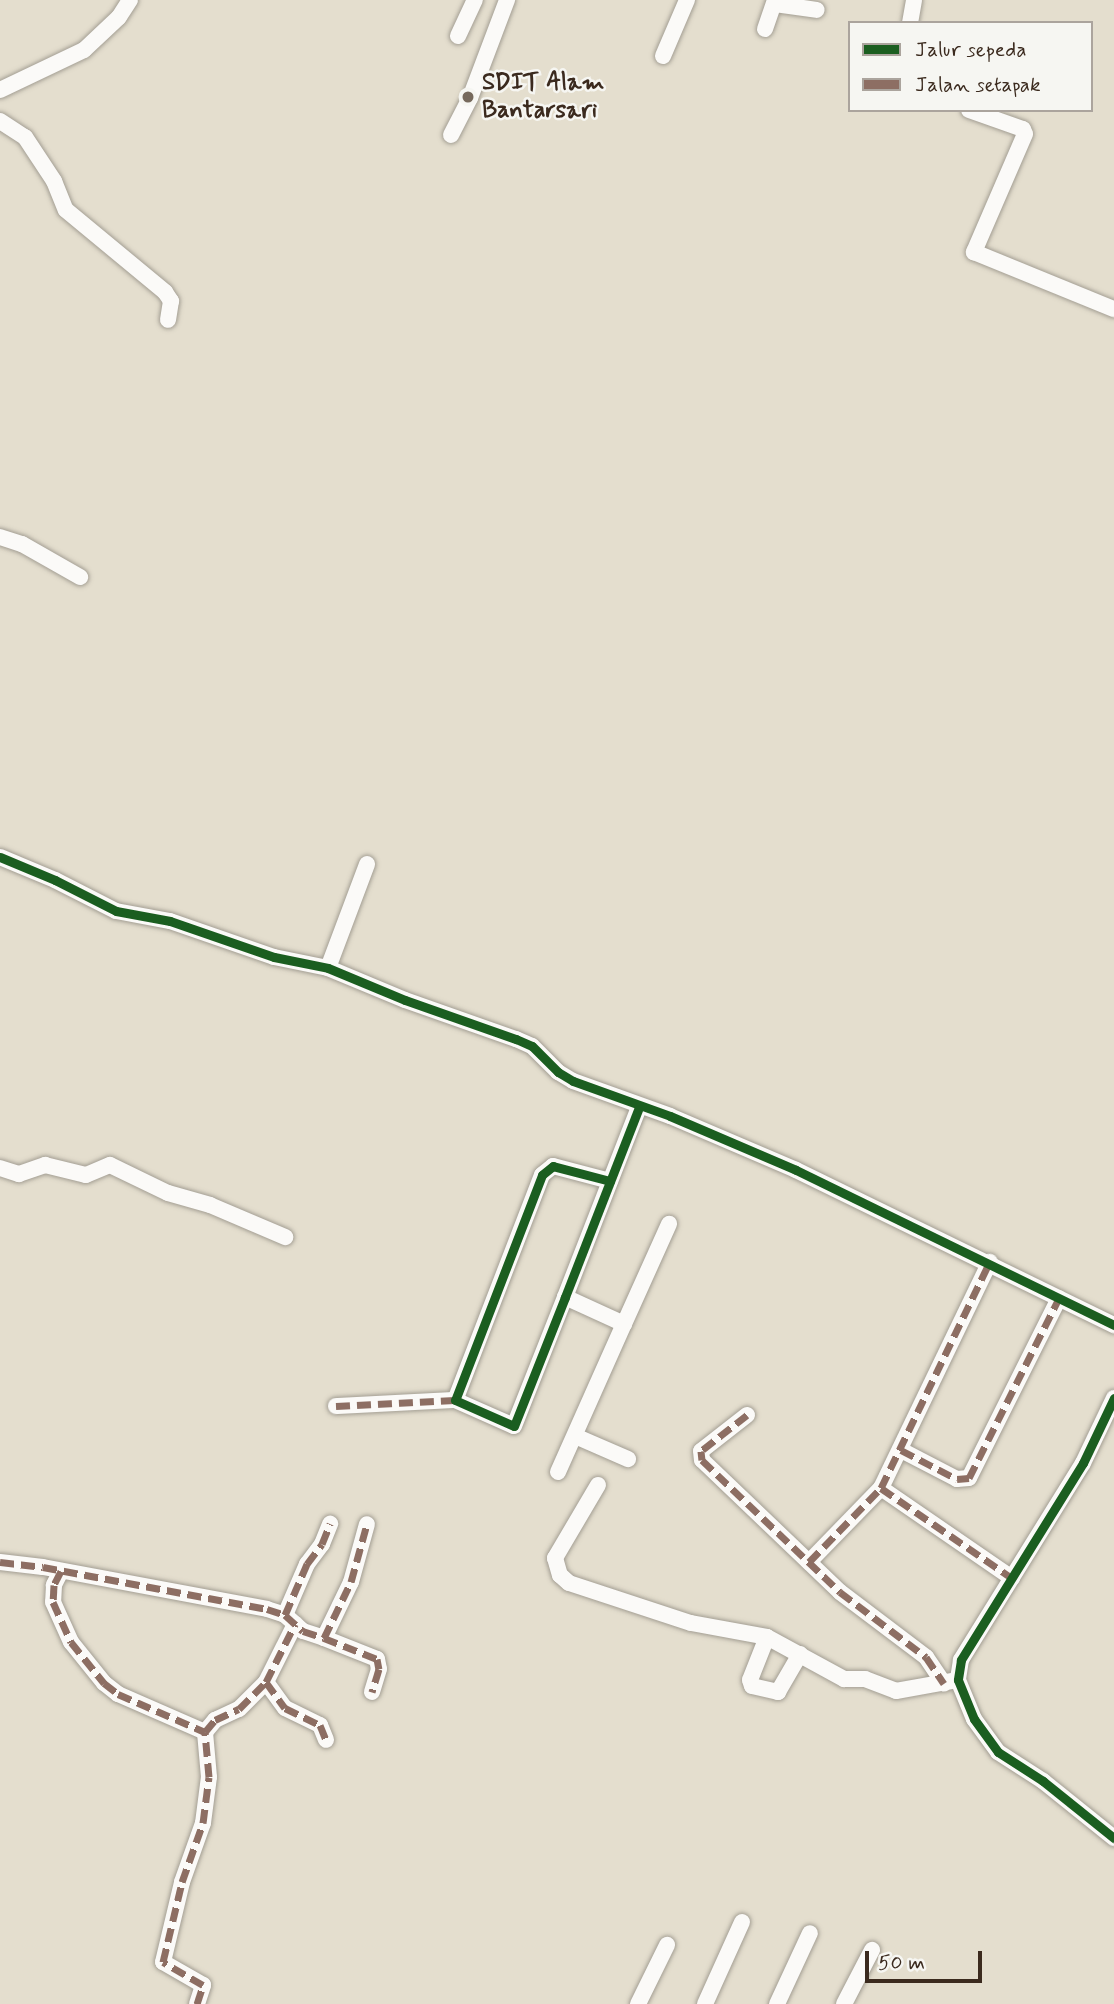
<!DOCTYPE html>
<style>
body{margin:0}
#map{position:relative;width:1114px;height:2004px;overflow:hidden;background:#e4dece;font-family:Mynerve,sans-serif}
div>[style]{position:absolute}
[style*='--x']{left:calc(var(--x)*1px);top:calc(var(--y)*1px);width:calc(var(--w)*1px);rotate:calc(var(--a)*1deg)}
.roads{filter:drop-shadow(0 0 2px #a39e93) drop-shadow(0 0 2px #a39e93)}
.minor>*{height:16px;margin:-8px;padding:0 8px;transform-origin:8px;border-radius:8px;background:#fbfaf8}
.quiet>*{height:7px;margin-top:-3.5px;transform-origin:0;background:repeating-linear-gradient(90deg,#8d6e63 0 14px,transparent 0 21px)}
.cycleway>*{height:9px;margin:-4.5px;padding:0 4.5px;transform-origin:4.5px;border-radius:4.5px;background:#1b5e20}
.dots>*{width:19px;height:19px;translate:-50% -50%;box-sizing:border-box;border:4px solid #f6f6f2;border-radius:50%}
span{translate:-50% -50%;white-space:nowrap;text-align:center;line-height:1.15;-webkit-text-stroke:5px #f6f6f2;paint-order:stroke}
.poi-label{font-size:24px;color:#3b2a1e;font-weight:700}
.left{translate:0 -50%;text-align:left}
.legend{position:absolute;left:848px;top:21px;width:245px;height:91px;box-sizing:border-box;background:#f6f6f2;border:2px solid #aba49d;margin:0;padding:9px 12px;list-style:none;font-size:21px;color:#3b2a1e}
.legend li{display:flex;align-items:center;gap:14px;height:35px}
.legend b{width:35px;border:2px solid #aba49d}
.scale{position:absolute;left:865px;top:1951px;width:117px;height:32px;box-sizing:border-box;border:4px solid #3b2a1e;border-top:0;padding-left:9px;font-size:21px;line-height:24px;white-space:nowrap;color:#3b2a1e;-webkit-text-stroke:5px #f6f6f2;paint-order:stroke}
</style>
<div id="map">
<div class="roads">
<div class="minor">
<div style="--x:775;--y:4;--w:42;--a:8.1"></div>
<div style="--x:910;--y:23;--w:23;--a:-80"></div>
<div style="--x:765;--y:29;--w:31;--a:-71"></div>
<div style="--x:458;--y:36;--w:40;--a:-65"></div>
<div style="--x:663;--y:56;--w:61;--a:-66.8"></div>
<div style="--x:0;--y:90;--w:93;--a:-25.5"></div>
<div style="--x:84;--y:50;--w:48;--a:-43.3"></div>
<div style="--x:119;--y:17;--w:20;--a:-57"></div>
<div style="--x:969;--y:110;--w:57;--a:19.4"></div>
<div style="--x:1023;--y:129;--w:5;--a:68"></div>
<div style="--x:1025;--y:134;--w:129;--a:113.4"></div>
<div style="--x:974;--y:252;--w:151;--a:22.2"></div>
<div style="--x:0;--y:121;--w:30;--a:33"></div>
<div style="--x:25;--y:137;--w:53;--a:56.6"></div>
<div style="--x:54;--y:181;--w:31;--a:68"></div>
<div style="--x:66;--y:210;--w:129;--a:39.6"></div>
<div style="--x:165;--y:292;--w:11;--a:56"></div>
<div style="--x:171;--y:301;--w:19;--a:99"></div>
<div style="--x:451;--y:135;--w:42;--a:-62.8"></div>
<div style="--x:470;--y:98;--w:105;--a:-69.3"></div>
<div style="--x:0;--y:537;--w:23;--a:18"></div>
<div style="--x:22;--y:544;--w:67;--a:29.6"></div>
<div style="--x:0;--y:857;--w:60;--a:22.7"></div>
<div style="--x:55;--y:880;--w:68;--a:26.9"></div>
<div style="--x:116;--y:911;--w:55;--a:10.5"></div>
<div style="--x:170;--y:921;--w:110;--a:19.1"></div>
<div style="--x:274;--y:957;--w:55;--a:11.5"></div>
<div style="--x:328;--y:968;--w:83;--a:22.6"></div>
<div style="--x:405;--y:1000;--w:118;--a:19.4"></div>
<div style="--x:516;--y:1039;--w:17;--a:24"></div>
<div style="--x:532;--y:1046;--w:37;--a:45"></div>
<div style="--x:558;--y:1072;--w:17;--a:31"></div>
<div style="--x:573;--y:1081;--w:103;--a:19.8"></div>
<div style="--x:670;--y:1116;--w:137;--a:23.2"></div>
<div style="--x:796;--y:1170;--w:354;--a:26"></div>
<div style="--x:328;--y:968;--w:111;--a:-69.4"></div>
<div style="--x:0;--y:1168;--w:20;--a:18"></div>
<div style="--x:19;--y:1174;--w:28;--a:-19"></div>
<div style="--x:45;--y:1165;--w:42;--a:13.7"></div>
<div style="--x:86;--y:1175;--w:26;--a:-23"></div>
<div style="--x:110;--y:1165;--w:64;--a:25.8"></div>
<div style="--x:168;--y:1193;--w:44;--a:15.9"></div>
<div style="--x:210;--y:1205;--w:82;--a:23.1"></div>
<div style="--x:610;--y:1181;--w:59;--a:-165.3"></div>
<div style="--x:553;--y:1166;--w:14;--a:141"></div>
<div style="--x:542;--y:1175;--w:241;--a:111.1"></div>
<div style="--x:455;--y:1400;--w:64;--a:23.8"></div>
<div style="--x:514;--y:1426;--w:139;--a:-68.4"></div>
<div style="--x:565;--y:1297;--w:204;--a:-68.7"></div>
<div style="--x:565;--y:1297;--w:65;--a:24.6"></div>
<div style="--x:624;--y:1324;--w:110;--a:-65.8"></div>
<div style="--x:1114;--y:1398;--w:72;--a:115.5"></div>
<div style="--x:1083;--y:1463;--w:232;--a:121.8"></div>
<div style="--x:961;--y:1660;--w:20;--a:99"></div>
<div style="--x:958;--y:1680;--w:42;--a:67.7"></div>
<div style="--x:974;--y:1719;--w:41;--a:54"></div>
<div style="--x:998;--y:1752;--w:54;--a:32.8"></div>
<div style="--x:1043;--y:1781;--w:91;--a:38.8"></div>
<div style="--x:336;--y:1406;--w:119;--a:-2.9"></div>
<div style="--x:747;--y:1415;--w:58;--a:142"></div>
<div style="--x:701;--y:1451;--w:9;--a:84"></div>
<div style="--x:702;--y:1460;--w:191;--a:43.7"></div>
<div style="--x:840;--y:1592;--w:108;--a:37.1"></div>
<div style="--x:926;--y:1657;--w:32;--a:56"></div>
<div style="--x:575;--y:1436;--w:58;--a:23.5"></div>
<div style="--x:901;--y:1450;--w:63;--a:27.4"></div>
<div style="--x:957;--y:1479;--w:12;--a:-5"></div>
<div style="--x:969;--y:1478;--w:201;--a:-63.4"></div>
<div style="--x:558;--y:1472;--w:162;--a:-66"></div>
<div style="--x:598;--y:1485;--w:85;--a:120.5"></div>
<div style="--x:555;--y:1558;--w:18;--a:74"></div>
<div style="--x:560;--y:1575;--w:12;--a:42"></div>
<div style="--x:569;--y:1583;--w:128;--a:18.2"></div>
<div style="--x:691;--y:1623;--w:77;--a:10.4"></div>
<div style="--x:767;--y:1637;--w:88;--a:28.6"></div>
<div style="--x:844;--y:1679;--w:21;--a:0"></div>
<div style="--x:865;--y:1679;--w:33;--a:21"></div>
<div style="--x:896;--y:1691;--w:63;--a:-10.1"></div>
<div style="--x:881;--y:1488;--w:159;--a:34.5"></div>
<div style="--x:0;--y:1562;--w:43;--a:6.6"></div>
<div style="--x:43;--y:1567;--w:228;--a:10.6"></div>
<div style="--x:267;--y:1609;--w:19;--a:18"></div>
<div style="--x:285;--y:1615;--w:24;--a:42"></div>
<div style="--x:303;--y:1631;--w:22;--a:18"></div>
<div style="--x:324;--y:1638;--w:62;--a:-64.3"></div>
<div style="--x:351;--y:1582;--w:60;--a:-74.6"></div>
<div style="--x:809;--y:1562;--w:103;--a:-45.8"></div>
<div style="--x:881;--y:1488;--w:251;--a:-64.3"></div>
<div style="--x:61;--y:1571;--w:16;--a:117"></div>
<div style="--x:54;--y:1585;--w:17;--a:93"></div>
<div style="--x:53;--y:1602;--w:44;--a:65.8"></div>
<div style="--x:71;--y:1642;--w:53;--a:51.2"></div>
<div style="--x:104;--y:1683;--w:18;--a:38"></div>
<div style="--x:118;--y:1694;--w:95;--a:23.6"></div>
<div style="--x:285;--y:1615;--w:56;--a:-66.7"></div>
<div style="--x:307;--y:1564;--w:25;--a:-53"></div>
<div style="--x:322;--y:1544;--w:22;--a:-68"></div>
<div style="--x:767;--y:1637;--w:46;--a:111.6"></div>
<div style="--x:750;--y:1680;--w:6;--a:72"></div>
<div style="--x:752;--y:1686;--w:27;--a:13"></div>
<div style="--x:778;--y:1692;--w:44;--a:-59.9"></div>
<div style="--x:324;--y:1638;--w:57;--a:21.6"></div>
<div style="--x:377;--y:1659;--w:10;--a:79"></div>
<div style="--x:379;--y:1669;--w:24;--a:107"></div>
<div style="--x:266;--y:1682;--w:32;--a:54"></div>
<div style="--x:285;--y:1708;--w:39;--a:26"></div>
<div style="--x:320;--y:1725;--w:16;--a:68"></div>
<div style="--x:197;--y:2004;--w:20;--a:-72"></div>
<div style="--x:203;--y:1985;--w:46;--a:-150.1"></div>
<div style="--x:163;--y:1962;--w:82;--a:-76.6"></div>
<div style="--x:182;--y:1882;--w:63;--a:-70.4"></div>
<div style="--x:203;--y:1823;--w:46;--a:-82.6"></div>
<div style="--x:209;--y:1777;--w:45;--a:-95.1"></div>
<div style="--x:205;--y:1732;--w:16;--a:-50"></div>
<div style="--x:215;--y:1720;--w:26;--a:-25"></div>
<div style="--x:239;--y:1709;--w:38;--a:-45"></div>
<div style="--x:266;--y:1682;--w:65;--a:-63.4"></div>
<div style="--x:638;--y:2004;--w:66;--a:-63.8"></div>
<div style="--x:705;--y:2004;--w:90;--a:-65.7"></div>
<div style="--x:777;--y:2004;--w:78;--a:-65.1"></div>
<div style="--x:844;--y:2004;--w:61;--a:-62.6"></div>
</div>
</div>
<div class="quiet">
<div style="--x:336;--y:1406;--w:119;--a:-2.9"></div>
<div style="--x:747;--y:1415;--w:58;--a:142"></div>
<div style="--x:701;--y:1451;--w:9;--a:84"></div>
<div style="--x:702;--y:1460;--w:191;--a:43.7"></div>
<div style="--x:840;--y:1592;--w:108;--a:37.1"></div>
<div style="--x:926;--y:1657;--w:32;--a:56"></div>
<div style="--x:901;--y:1450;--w:63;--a:27.4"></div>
<div style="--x:957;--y:1479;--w:12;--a:-5"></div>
<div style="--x:969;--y:1478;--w:201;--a:-63.4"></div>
<div style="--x:881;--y:1488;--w:159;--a:34.5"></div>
<div style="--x:0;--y:1562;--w:43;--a:6.6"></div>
<div style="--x:43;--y:1567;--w:228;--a:10.6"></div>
<div style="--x:267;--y:1609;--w:19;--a:18"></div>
<div style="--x:285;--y:1615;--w:24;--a:42"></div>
<div style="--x:303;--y:1631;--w:22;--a:18"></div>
<div style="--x:324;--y:1638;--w:62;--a:-64.3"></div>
<div style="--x:351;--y:1582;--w:60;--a:-74.6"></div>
<div style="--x:809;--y:1562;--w:103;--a:-45.8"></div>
<div style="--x:881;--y:1488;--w:251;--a:-64.3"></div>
<div style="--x:61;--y:1571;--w:16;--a:117"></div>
<div style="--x:54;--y:1585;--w:17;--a:93"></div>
<div style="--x:53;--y:1602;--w:44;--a:65.8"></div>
<div style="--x:71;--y:1642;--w:53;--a:51.2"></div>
<div style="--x:104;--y:1683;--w:18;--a:38"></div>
<div style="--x:118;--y:1694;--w:95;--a:23.6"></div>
<div style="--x:285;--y:1615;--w:56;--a:-66.7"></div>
<div style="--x:307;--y:1564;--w:25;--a:-53"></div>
<div style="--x:322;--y:1544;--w:22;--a:-68"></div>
<div style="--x:324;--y:1638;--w:57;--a:21.6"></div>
<div style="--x:377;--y:1659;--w:10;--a:79"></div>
<div style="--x:379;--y:1669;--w:24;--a:107"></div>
<div style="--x:266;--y:1682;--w:32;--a:54"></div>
<div style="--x:285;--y:1708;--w:39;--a:26"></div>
<div style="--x:320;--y:1725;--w:16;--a:68"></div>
<div style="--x:197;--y:2004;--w:20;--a:-72"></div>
<div style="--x:203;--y:1985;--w:46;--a:-150.1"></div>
<div style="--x:163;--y:1962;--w:82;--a:-76.6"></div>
<div style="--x:182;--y:1882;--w:63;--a:-70.4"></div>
<div style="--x:203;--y:1823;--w:46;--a:-82.6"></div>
<div style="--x:209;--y:1777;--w:45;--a:-95.1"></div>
<div style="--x:205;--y:1732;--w:16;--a:-50"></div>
<div style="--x:215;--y:1720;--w:26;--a:-25"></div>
<div style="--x:239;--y:1709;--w:38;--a:-45"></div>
<div style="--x:266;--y:1682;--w:65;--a:-63.4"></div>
</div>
<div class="cycleway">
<div style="--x:0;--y:857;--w:60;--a:22.7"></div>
<div style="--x:55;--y:880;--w:68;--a:26.9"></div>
<div style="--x:116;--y:911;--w:55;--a:10.5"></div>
<div style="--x:170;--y:921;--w:110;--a:19.1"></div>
<div style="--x:274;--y:957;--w:55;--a:11.5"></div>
<div style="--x:328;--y:968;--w:83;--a:22.6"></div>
<div style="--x:405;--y:1000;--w:118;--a:19.4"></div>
<div style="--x:516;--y:1039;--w:17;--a:24"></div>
<div style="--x:532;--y:1046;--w:37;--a:45"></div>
<div style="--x:558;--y:1072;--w:17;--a:31"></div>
<div style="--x:573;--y:1081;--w:103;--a:19.8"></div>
<div style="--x:670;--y:1116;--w:137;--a:23.2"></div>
<div style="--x:796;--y:1170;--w:354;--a:26"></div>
<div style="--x:610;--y:1181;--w:59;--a:-165.3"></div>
<div style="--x:553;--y:1166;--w:14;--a:141"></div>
<div style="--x:542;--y:1175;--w:241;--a:111.1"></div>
<div style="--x:455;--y:1400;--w:64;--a:23.8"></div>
<div style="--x:514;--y:1426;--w:139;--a:-68.4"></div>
<div style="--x:565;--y:1297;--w:204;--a:-68.7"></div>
<div style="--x:1114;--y:1398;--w:72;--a:115.5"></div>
<div style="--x:1083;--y:1463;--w:232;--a:121.8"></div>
<div style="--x:961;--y:1660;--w:20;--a:99"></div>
<div style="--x:958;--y:1680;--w:42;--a:67.7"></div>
<div style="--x:974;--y:1719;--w:41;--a:54"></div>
<div style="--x:998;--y:1752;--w:54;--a:32.8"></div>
<div style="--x:1043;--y:1781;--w:91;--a:38.8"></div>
</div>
<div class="dots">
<div style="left:468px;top:97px;background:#76695c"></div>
</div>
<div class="poi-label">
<span class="left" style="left:482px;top:97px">SDIT Alam<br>Bantarsari</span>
</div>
<ul class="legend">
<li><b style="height:9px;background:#1b5e20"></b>Jalur sepeda</li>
<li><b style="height:9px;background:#8d6e63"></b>Jalan setapak</li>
</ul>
<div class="scale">50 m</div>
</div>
